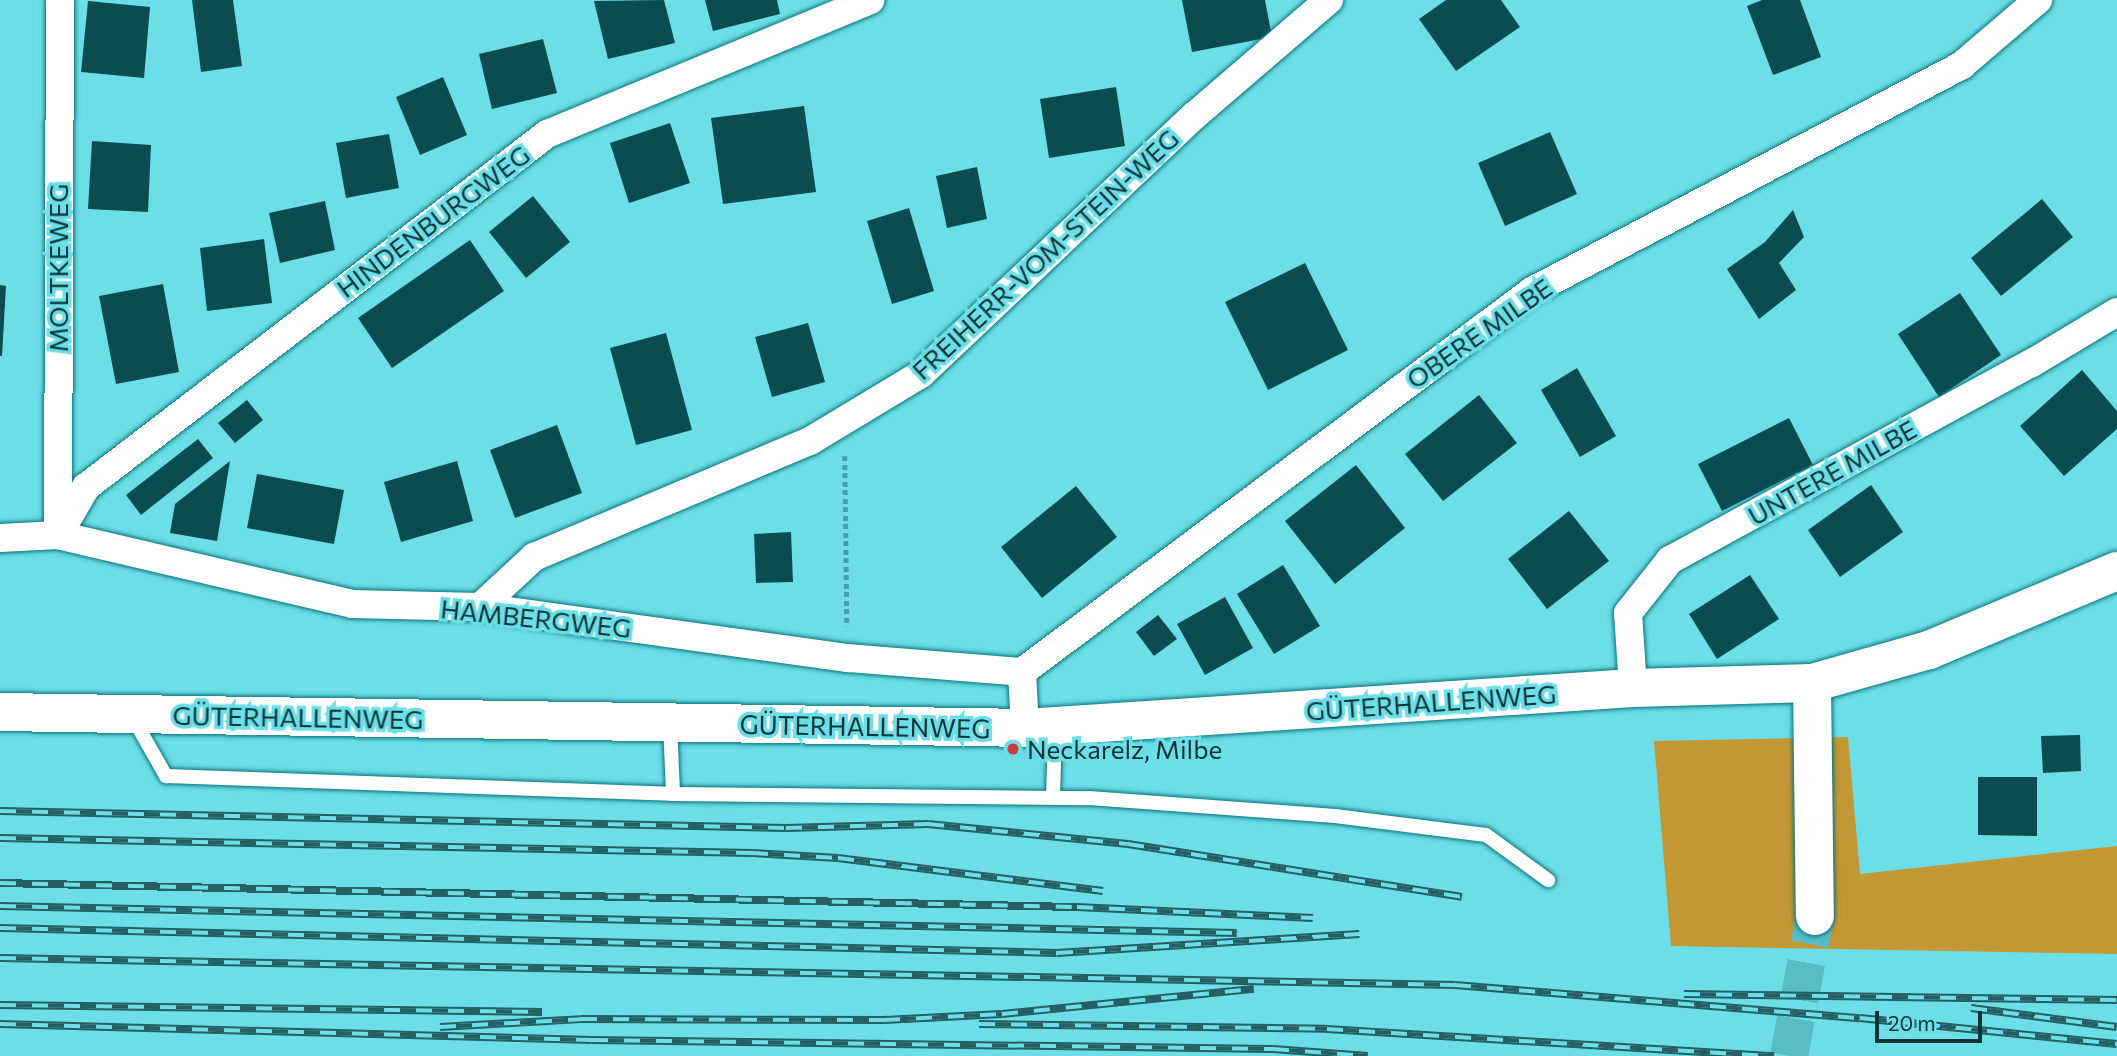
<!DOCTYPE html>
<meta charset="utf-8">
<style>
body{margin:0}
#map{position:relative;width:2117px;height:1056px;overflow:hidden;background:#6bdee8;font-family:Commissioner,sans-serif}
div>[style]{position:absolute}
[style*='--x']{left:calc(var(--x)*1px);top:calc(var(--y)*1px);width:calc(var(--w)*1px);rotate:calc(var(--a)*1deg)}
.green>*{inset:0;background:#c39734}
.building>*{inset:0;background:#0b4c51}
.secondary-tunnel>*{height:38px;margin-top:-19px;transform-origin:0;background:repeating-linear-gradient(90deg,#58bcc4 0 38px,transparent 0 57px)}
.path>*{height:4.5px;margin-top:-2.25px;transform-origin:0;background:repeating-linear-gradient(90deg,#499fa7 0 5px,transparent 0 8.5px)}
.roads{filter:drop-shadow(0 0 2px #0a727a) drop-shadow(0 0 2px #0a727a)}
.lane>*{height:14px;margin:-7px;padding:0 7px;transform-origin:7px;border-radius:7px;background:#fff}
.street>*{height:28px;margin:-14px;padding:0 14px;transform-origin:14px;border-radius:14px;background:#fff}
.secondary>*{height:38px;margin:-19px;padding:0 19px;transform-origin:19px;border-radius:19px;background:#fff}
.rail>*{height:8px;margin-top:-4px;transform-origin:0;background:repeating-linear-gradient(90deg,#6bdee8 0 16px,#255e63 0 32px);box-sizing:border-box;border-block:2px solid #255e63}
.dots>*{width:19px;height:19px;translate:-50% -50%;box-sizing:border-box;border:4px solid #6bdee8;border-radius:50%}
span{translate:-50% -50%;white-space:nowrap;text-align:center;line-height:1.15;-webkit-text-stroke:7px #6bdee8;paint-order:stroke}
.street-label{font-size:26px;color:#0d3336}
.poi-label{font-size:26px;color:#0d3336}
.left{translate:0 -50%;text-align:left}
.scale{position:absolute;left:1875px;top:1011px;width:107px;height:32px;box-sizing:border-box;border:4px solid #0d3336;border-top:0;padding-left:9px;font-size:21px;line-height:24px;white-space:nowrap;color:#0d3336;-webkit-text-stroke:5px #6bdee8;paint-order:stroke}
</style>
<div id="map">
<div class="green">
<div style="clip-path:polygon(1848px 737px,1860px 874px,2117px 846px,2117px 954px,1671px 946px,1654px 741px)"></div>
</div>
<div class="building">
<div style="clip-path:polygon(192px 0,233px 0,242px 66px,201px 72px)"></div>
<div style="clip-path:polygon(664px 0,675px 43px,608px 59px,594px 1px)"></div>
<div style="clip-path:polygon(705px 0,777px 0,780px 14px,713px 31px)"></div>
<div style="clip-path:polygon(1182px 0,1265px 0,1272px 37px,1192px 52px)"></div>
<div style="clip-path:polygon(1446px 0,1501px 0,1520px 27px,1456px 71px,1419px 19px)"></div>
<div style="clip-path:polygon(1762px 0,1800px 0,1821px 57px,1773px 75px,1747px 6px)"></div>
<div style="clip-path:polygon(88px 1px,150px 7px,144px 78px,81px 72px)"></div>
<div style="clip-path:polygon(543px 39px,557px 93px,492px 109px,479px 54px)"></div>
<div style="clip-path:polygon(443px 77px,467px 135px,420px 155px,396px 97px)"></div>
<div style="clip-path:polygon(1116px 87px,1125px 146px,1049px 158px,1040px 99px)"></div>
<div style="clip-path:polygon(804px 106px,816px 192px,723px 204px,711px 118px)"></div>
<div style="clip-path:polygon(670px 123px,690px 183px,629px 203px,610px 143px)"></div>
<div style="clip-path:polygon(1550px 132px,1577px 194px,1505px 226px,1478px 163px)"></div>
<div style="clip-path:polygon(389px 134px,399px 188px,346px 198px,336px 143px)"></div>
<div style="clip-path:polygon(92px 141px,151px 145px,148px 212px,88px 209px)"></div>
<div style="clip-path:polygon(977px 167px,987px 219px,947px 228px,936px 176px)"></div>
<div style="clip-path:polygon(533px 196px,570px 242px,526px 278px,489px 232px)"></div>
<div style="clip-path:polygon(2042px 199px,2073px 237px,2001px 296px,1971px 258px)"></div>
<div style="clip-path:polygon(325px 201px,335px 250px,280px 263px,269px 213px)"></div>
<div style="clip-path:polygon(909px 208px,934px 291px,892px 304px,867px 221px)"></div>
<div style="clip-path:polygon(1793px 210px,1804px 237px,1779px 263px,1796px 290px,1759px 319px,1727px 269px,1765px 242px)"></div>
<div style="clip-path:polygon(264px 239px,272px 303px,207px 311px,200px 248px)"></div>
<div style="clip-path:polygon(470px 240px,504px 291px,392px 368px,358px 318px)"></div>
<div style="clip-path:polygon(1305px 263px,1348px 350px,1268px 390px,1225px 302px)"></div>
<div style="clip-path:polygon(163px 284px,179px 372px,116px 384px,99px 296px)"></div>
<div style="clip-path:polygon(0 285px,6px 286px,2px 356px,0 356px)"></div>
<div style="clip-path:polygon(1960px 293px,2001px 355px,1939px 397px,1898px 334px)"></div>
<div style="clip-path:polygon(808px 323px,825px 382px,772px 397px,755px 337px)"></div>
<div style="clip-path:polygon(666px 333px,692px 430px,636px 445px,610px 348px)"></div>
<div style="clip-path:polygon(1577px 368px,1616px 436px,1580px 457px,1541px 390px)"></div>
<div style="clip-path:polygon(2082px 370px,2117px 411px,2117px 429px,2064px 476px,2020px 426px)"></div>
<div style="clip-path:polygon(1479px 395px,1517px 443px,1443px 501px,1405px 454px)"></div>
<div style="clip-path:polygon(247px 400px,263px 420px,235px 443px,218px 423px)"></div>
<div style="clip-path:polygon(1789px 418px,1813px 465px,1722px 511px,1698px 464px)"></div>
<div style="clip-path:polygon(557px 425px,582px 493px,515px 518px,490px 450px)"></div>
<div style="clip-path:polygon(198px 439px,213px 458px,141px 515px,126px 495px)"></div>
<div style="clip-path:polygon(230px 461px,217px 541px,170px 533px,175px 504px)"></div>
<div style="clip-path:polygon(457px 461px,473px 521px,401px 542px,384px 482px)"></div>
<div style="clip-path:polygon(1356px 465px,1405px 528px,1335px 584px,1285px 521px)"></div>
<div style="clip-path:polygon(257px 474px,344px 490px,334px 544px,247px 528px)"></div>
<div style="clip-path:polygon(1871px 485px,1903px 532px,1840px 577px,1808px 530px)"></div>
<div style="clip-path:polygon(1076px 486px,1117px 537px,1042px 598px,1001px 547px)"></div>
<div style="clip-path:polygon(1569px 511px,1609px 561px,1547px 609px,1508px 559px)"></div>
<div style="clip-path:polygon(791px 532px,793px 582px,756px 583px,754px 534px)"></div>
<div style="clip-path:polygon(1283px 565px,1320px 626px,1274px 654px,1237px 594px)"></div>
<div style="clip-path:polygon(1750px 575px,1779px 619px,1717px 659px,1689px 614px)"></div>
<div style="clip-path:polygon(1225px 597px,1253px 648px,1205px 675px,1177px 624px)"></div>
<div style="clip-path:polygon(1158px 615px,1177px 639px,1154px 656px,1136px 632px)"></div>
<div style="clip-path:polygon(2080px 735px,2081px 771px,2043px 773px,2041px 736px)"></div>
<div style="clip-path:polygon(1978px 777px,2037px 777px,2037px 836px,1978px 835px)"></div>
</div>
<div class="secondary-tunnel">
<div style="--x:1789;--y:1056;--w:142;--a:-79.5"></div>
</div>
<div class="path">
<div style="--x:845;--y:456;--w:170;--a:89.3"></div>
</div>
<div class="roads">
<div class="lane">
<div style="--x:133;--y:718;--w:67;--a:60.4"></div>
<div style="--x:166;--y:776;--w:507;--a:2.03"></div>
<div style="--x:673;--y:794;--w:416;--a:0.6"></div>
<div style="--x:1089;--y:798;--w:247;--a:4.2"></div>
<div style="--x:1335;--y:816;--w:152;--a:7.2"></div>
<div style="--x:1486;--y:835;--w:77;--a:36"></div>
<div style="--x:670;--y:724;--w:70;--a:87.5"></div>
<div style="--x:1053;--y:797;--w:69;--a:-88.3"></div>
</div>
<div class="street">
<div style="--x:58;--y:535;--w:56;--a:-59.7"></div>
<div style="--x:86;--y:487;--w:581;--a:-37.44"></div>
<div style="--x:547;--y:134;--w:350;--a:-22.5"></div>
<div style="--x:58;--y:535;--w:535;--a:-89.79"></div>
<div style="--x:0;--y:538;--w:58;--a:-3"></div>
<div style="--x:58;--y:535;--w:302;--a:13.2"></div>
<div style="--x:352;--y:604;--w:128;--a:1.3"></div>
<div style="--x:480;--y:607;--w:372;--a:7.9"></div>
<div style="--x:848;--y:658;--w:175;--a:4.6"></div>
<div style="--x:480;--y:607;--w:74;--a:-42.8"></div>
<div style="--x:534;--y:557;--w:299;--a:-22.8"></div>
<div style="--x:810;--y:441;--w:130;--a:-31.1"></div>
<div style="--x:921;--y:374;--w:376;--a:-43.4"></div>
<div style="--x:1194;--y:116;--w:178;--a:-40.7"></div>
<div style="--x:1022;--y:672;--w:637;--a:-36.76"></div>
<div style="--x:1532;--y:291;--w:486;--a:-27.7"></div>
<div style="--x:1962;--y:65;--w:100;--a:-40.5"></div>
<div style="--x:1022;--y:672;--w:56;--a:86.9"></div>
<div style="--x:1633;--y:688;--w:75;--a:-93.8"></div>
<div style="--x:1628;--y:613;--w:68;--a:-51.6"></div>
<div style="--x:1670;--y:560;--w:412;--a:-28.6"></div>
<div style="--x:2032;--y:363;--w:99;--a:-31"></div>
</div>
<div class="secondary">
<div style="--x:1812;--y:683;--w:233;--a:89.3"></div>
<div style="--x:0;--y:712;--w:1025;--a:0.89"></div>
<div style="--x:1025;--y:728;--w:609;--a:-3.76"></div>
<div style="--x:1633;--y:688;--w:179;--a:-1.6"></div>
<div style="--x:1812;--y:683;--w:122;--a:-15.8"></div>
<div style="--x:1929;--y:650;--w:204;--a:-22.8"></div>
</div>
</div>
<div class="rail">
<div style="--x:0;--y:811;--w:786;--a:1.24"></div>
<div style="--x:786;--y:828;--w:142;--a:-1.6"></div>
<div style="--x:928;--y:824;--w:201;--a:5.7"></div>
<div style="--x:1128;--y:844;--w:338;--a:9"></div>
<div style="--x:0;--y:838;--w:752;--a:1.14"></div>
<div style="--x:752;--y:853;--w:86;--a:3.3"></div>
<div style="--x:838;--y:858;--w:267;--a:7.1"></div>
<div style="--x:0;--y:883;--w:1077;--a:1.28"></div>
<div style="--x:1077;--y:907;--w:236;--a:2.7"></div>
<div style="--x:0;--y:906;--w:1237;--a:1.25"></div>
<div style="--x:0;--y:928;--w:1057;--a:1.35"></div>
<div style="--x:1057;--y:953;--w:303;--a:-3.6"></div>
<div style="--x:0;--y:958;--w:1455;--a:1.06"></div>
<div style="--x:1455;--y:985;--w:406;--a:4.7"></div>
<div style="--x:1860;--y:1018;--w:258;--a:5.8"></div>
<div style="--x:1684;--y:994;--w:433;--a:0.8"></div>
<div style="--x:0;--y:1005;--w:542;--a:0.74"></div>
<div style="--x:1971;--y:1008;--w:147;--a:7.4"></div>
<div style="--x:0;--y:1024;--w:592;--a:1.55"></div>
<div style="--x:592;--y:1040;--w:681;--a:0.76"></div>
<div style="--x:1273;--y:1049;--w:95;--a:4.2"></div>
<div style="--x:979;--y:1024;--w:348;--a:0.8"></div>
<div style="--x:1327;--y:1029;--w:448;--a:3.5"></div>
<div style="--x:440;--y:1027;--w:141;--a:-3.2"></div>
<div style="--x:581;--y:1019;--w:303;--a:0.2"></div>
<div style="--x:884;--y:1020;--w:118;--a:-2.9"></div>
<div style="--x:1002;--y:1014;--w:253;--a:-5.7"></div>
</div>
<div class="dots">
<div style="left:1013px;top:749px;background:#ca3b3f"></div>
</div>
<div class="street-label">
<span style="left:433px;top:221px;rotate:-37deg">HINDENBURGWEG</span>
<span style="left:1045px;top:254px;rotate:-43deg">FREIHERR-VOM-STEIN-WEG</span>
<span style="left:58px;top:268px;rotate:-90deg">MOLTKEWEG</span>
<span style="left:1479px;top:333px;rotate:-35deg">OBERE MILBE</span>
<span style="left:1832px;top:472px;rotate:-29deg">UNTERE MILBE</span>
<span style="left:536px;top:618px;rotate:6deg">HAMBERGWEG</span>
<span style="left:1431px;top:702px;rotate:-4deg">GÜTERHALLENWEG</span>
<span style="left:298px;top:717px;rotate:1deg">GÜTERHALLENWEG</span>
<span style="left:865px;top:726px;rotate:1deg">GÜTERHALLENWEG</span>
</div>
<div class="poi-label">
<span class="left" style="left:1027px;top:749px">Neckarelz, Milbe</span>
</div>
<div class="scale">20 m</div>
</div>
